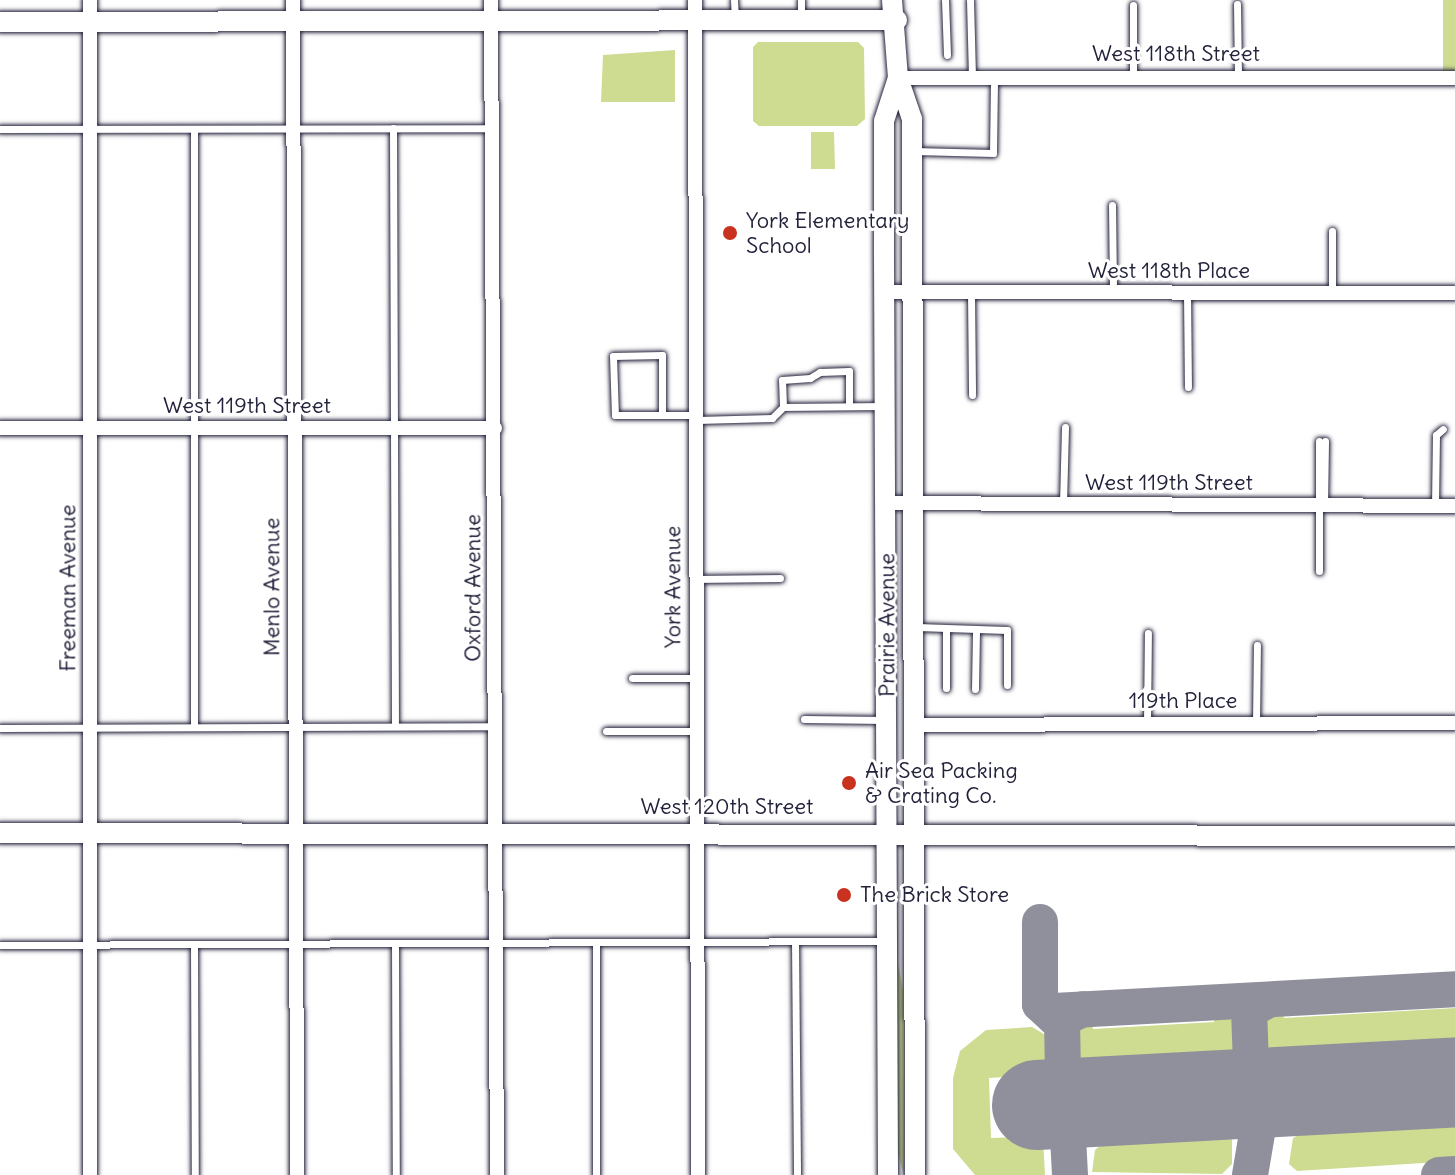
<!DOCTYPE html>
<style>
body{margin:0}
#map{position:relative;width:1455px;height:1175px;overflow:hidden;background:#fff;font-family:Delius,sans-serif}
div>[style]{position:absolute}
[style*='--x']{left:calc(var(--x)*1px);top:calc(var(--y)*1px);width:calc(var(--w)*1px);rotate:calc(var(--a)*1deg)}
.green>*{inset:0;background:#cddc90}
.taxiway>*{height:36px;margin:-18px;padding:0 18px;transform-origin:18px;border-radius:18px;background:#90909d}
.runway>*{height:90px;margin:-45px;padding:0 45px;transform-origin:45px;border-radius:45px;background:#90909d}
.roads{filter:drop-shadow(0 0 2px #22223b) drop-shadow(0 0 2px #22223b)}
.lane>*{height:7px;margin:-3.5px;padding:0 3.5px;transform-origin:3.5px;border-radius:3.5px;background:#fff}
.street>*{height:14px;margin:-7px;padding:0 7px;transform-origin:7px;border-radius:7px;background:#fff}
.secondary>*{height:20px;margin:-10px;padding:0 10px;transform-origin:10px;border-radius:10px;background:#fff}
.dots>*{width:22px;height:22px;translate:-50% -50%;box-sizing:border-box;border:4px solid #fff;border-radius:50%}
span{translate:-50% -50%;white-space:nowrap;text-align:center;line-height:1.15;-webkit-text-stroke:6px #fff;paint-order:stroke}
.street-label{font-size:22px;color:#22223b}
.poi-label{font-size:22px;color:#22223b}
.left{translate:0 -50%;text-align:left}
</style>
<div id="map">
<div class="green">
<div style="clip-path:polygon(1443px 0,1455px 0,1455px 72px,1443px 72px)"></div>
<div style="clip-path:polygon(758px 42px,858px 42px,864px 48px,865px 119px,857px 126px,759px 126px,753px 121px,753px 47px)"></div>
<div style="clip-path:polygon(675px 50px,675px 102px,601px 102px,603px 55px)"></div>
<div style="clip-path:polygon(811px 132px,834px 132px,835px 169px,811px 169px)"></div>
<div style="clip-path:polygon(897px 864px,898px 963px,903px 990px,904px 1175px,897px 1151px)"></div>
<div style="clip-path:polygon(1455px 1008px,1455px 1043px,1278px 1054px,1278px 1063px,1263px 1050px,1262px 1026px,1273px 1015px,1283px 1014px,1284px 1018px)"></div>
<div style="clip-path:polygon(1214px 1017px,1230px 1018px,1237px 1028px,1238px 1053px,1227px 1064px,1223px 1057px,1089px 1065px,1088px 1073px,1082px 1073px,1072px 1061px,1071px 1039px,1080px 1025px,1092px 1024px,1093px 1029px,1214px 1022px)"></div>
<div style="clip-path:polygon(1032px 1027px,1049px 1037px,1048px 1069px,1040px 1075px,989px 1078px,991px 1138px,1043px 1136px,1045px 1175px,975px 1175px,953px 1149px,953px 1078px,960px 1051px,986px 1030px)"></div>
<div style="clip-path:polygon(1455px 1120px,1455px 1161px,1297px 1171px,1289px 1164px,1293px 1138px,1311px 1129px)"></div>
<div style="clip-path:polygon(1217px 1127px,1232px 1136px,1232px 1164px,1222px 1174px,1092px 1172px,1095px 1150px,1115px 1133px,1122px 1131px,1123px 1140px,1216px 1134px)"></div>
</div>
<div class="taxiway">
<div style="--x:1040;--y:922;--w:82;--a:90"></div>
<div style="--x:1040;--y:1004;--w:25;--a:43"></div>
<div style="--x:1040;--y:1004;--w:16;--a:27"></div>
<div style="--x:1054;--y:1011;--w:402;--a:-3.1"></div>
<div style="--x:1070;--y:1175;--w:36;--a:-93"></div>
<div style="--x:1068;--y:1139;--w:15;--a:-67"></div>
<div style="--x:1074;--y:1125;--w:15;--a:-48"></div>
<div style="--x:1084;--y:1114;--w:31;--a:-25"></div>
<div style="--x:1112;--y:1101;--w:40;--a:-170"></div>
<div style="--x:1073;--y:1094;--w:21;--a:-119"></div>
<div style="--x:1063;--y:1076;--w:57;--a:-91"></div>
<div style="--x:1062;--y:1019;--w:23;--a:-25"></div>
<div style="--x:1250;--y:1175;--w:60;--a:-80.4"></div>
<div style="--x:1260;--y:1116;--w:41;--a:-37.1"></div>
<div style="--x:1293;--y:1091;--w:31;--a:-165"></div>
<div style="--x:1263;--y:1083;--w:23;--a:-121"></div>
<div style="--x:1251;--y:1063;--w:53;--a:-92.2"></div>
<div style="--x:1249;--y:1010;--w:22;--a:-27"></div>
<div style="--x:1439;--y:1175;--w:16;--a:-4"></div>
</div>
<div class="runway">
<div style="--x:1037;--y:1105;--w:419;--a:-3.1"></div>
</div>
<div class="roads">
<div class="lane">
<div style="--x:734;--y:0;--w:18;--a:87"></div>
<div style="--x:801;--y:0;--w:18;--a:90"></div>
<div style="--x:945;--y:0;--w:55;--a:87.9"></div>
<div style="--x:970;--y:0;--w:78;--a:88.5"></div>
<div style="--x:1237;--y:4;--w:74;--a:89.2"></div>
<div style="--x:1133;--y:5;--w:73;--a:90"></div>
<div style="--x:393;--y:128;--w:598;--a:89.81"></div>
<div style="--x:0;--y:129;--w:491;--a:-0.1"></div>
<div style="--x:194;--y:129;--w:598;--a:90"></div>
<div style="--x:914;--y:151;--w:79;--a:1.5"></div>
<div style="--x:993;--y:153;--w:75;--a:-89.2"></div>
<div style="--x:1112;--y:205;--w:88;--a:89.3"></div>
<div style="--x:1332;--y:231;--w:62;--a:90"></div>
<div style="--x:971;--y:293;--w:102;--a:89.4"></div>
<div style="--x:1187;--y:293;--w:94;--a:89.4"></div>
<div style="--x:783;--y:407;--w:99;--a:-0.6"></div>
<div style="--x:662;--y:415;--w:60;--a:-90"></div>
<div style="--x:662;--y:355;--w:49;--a:178.8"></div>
<div style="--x:613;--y:356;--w:59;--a:88.1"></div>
<div style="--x:615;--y:415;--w:80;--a:0"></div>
<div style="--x:697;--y:420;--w:75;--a:-1.5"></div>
<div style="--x:772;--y:418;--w:16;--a:-45"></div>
<div style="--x:783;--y:407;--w:27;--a:-92"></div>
<div style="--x:782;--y:380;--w:28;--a:-4"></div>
<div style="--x:810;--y:378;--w:12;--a:-31"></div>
<div style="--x:820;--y:372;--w:29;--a:-2"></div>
<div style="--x:849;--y:371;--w:34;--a:90"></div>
<div style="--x:1063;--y:504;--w:77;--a:-88.5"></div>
<div style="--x:1324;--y:506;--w:65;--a:-89.1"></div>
<div style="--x:1435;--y:506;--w:71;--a:-89.2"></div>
<div style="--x:1436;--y:435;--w:9;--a:-41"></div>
<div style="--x:1319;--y:571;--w:130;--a:-90"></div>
<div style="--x:697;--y:579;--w:83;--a:-0.7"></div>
<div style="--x:917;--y:627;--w:90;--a:1.9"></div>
<div style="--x:1007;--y:630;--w:55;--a:90"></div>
<div style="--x:946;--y:628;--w:60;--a:90"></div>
<div style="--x:632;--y:678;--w:63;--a:0"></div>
<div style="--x:975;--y:689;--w:60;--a:-89"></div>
<div style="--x:804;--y:719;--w:81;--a:0.7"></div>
<div style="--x:1147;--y:723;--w:90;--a:-89.4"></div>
<div style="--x:1256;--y:723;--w:78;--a:-89.3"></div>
<div style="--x:0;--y:728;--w:495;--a:-0.2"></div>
<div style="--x:606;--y:731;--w:89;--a:0"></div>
<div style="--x:795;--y:941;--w:234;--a:89.5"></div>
<div style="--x:596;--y:943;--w:232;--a:90"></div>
<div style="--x:194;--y:944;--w:231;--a:89.8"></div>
<div style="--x:395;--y:944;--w:231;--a:89.8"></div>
<div style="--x:0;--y:945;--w:885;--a:-0.26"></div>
</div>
<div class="street">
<div style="--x:293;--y:0;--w:1175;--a:89.8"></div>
<div style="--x:491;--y:0;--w:1175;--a:89.71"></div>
<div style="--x:695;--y:0;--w:1175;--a:89.85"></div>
<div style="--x:898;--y:78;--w:557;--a:0"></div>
<div style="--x:883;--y:292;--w:572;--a:0.1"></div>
<div style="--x:0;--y:428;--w:495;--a:0"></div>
<div style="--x:883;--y:503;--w:572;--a:0.3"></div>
<div style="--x:911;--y:725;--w:544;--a:-0.21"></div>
<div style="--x:90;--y:1175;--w:1175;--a:-90"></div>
</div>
<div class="secondary">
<div style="--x:0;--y:22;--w:897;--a:-0.13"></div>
<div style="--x:898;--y:78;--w:43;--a:71.1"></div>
<div style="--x:912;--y:119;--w:1056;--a:89.84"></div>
<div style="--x:0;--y:833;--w:1455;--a:0.12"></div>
<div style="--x:888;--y:1175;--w:931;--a:-90.25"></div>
<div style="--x:884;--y:244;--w:123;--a:-90"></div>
<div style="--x:884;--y:121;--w:45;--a:-72"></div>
<div style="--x:898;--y:78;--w:78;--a:-94.4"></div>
</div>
</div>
<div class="dots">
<div style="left:730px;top:233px;background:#c8321e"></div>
<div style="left:849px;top:783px;background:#c8321e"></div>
<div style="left:844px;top:895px;background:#c8321e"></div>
</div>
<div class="street-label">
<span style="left:1176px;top:54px">West 118th Street</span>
<span style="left:1169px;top:271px">West 118th Place</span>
<span style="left:247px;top:406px">West 119th Street</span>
<span style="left:1169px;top:483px">West 119th Street</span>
<span style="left:272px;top:587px;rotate:-90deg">Menlo Avenue</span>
<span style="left:673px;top:587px;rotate:-90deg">York Avenue</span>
<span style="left:68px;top:588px;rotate:-90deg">Freeman Avenue</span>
<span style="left:473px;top:588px;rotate:-90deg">Oxford Avenue</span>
<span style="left:887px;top:625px;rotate:-90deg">Prairie Avenue</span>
<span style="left:1183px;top:701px">119th Place</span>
<span style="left:727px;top:807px">West 120th Street</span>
</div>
<div class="poi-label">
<span class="left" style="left:746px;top:233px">York Elementary<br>School</span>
<span class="left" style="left:865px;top:783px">Air Sea Packing<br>&amp; Crating Co.</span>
<span class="left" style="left:860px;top:895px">The Brick Store</span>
</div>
</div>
